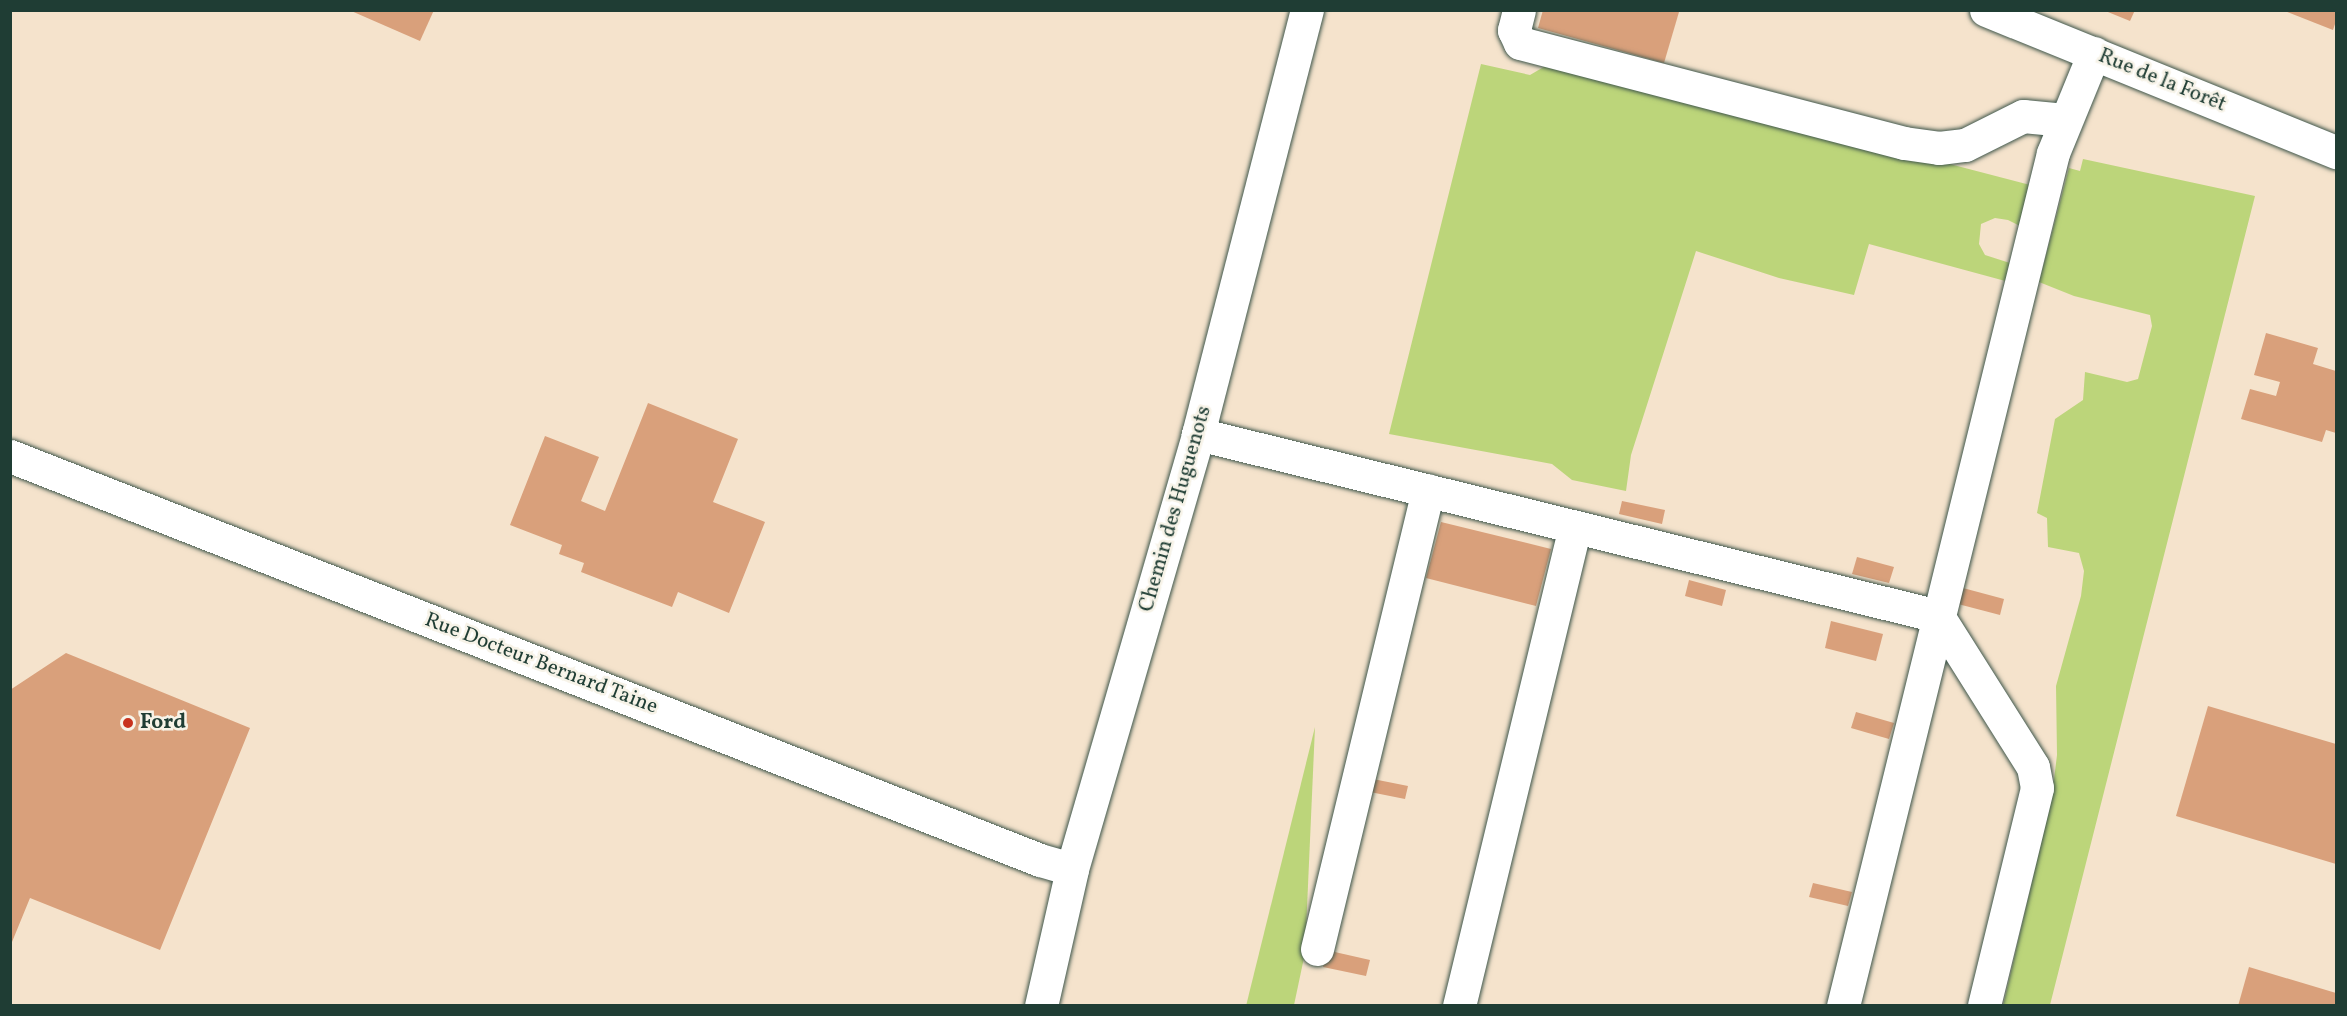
<!DOCTYPE html>
<meta charset="utf-8">
<style>
body{margin:0}
#map{position:relative;width:2347px;height:1016px;overflow:hidden;background:#f5e3cc;font-family:Vollkorn,serif}
div>[style]{position:absolute}
[style*='--x']{left:calc(var(--x)*1px);top:calc(var(--y)*1px);width:calc(var(--w)*1px);rotate:calc(var(--a)*1deg)}
.green>*{inset:0;background:#bcd57a}
.building>*{inset:0;background:#d9a07b}
.roads{filter:drop-shadow(0 0 2px #3f564b) drop-shadow(0 0 2px #3f564b)}
.minor>*{height:33px;margin:-16.5px;padding:0 16.5px;transform-origin:16.5px;border-radius:16.5px;background:#fff}
.dots>*{width:16px;height:16px;translate:-50% -50%;box-sizing:border-box;border:3px solid #f7f3e8;border-radius:50%}
span{translate:-50% -50%;white-space:nowrap;text-align:center;line-height:1.15;-webkit-text-stroke:5px #f7f3e8;paint-order:stroke}
.street-label{font-size:21px;color:#1f3d34}
.poi-label{font-size:21px;color:#1f3d34;font-weight:700}
.left{translate:0 -50%;text-align:left}
.frame{position:absolute;inset:0;border:12px solid #1f3d34;pointer-events:none}
</style>
<div id="map">
<div class="green">
<div style="clip-path:polygon(1554px 61px,2034px 186px,2024px 228px,2008px 220px,1995px 218px,1981px 224px,1979px 244px,1985px 255px,2013px 264px,2009px 282px,1869px 244px,1854px 295px,1779px 278px,1696px 251px,1631px 455px,1626px 491px,1572px 480px,1552px 464px,1389px 434px,1481px 64px,1530px 75px)"></div>
<div style="clip-path:polygon(2083px 159px,2255px 196px,2050px 1005px,2003px 1006px,2052px 796px,2057px 755px,2056px 686px,2081px 596px,2084px 571px,2079px 553px,2048px 547px,2047px 518px,2037px 513px,2055px 419px,2083px 400px,2085px 372px,2127px 382px,2138px 379px,2152px 326px,2150px 315px,2074px 296px,2039px 282px,2069px 168px,2080px 171px)"></div>
<div style="clip-path:polygon(1315px 727px,1305px 953px,1294px 1005px,1246px 1006px)"></div>
</div>
<div class="building">
<div style="clip-path:polygon(349px 10px,434px 10px,420px 41px)"></div>
<div style="clip-path:polygon(1543px 10px,1673px 10px,1679px 12px,1664px 63px,1538px 28px)"></div>
<div style="clip-path:polygon(2103px 10px,2135px 10px,2130px 21px)"></div>
<div style="clip-path:polygon(2282px 10px,2336px 10px,2336px 21px,2333px 30px)"></div>
<div style="clip-path:polygon(2266px 333px,2318px 348px,2313px 364px,2336px 371px,2336px 433px,2326px 430px,2322px 442px,2241px 419px,2250px 389px,2276px 396px,2280px 382px,2254px 375px)"></div>
<div style="clip-path:polygon(648px 403px,738px 439px,713px 502px,765px 522px,729px 613px,678px 592px,672px 607px,581px 572px,584px 563px,559px 554px,562px 545px,510px 525px,545px 436px,599px 457px,581px 501px,605px 511px)"></div>
<div style="clip-path:polygon(1622px 501px,1665px 510px,1662px 524px,1619px 514px)"></div>
<div style="clip-path:polygon(1441px 522px,1551px 549px,1536px 606px,1426px 578px)"></div>
<div style="clip-path:polygon(1857px 557px,1894px 567px,1889px 583px,1852px 574px)"></div>
<div style="clip-path:polygon(1689px 580px,1726px 590px,1722px 606px,1685px 596px)"></div>
<div style="clip-path:polygon(1963px 588px,2004px 599px,2000px 615px,1958px 604px)"></div>
<div style="clip-path:polygon(1831px 621px,1883px 634px,1876px 661px,1825px 648px)"></div>
<div style="clip-path:polygon(66px 653px,250px 728px,160px 950px,30px 898px,12px 942px,10px 942px,10px 690px)"></div>
<div style="clip-path:polygon(2208px 706px,2336px 744px,2336px 864px,2176px 816px)"></div>
<div style="clip-path:polygon(1856px 712px,1894px 723px,1889px 739px,1851px 728px)"></div>
<div style="clip-path:polygon(1368px 778px,1408px 786px,1405px 799px,1365px 791px)"></div>
<div style="clip-path:polygon(1813px 883px,1852px 892px,1848px 906px,1809px 897px)"></div>
<div style="clip-path:polygon(1326px 950px,1370px 960px,1366px 976px,1323px 967px)"></div>
<div style="clip-path:polygon(2249px 967px,2336px 993px,2336px 1006px,2238px 1006px)"></div>
</div>
<div class="roads">
<div class="minor">
<div style="--x:1519;--y:10;--w:21;--a:104"></div>
<div style="--x:1514;--y:30;--w:14;--a:65"></div>
<div style="--x:1520;--y:43;--w:397;--a:14.6"></div>
<div style="--x:1904;--y:143;--w:35;--a:8"></div>
<div style="--x:1939;--y:148;--w:26;--a:-7"></div>
<div style="--x:1965;--y:145;--w:65;--a:-26.6"></div>
<div style="--x:2023;--y:116;--w:42;--a:5.4"></div>
<div style="--x:1986;--y:10;--w:378;--a:22.1"></div>
<div style="--x:1198;--y:434;--w:762;--a:13.82"></div>
<div style="--x:1938;--y:616;--w:178;--a:57.8"></div>
<div style="--x:2033;--y:767;--w:21;--a:79"></div>
<div style="--x:2037;--y:788;--w:224;--a:103.7"></div>
<div style="--x:10;--y:456;--w:1106;--a:21.42"></div>
<div style="--x:1040;--y:860;--w:33;--a:16"></div>
<div style="--x:1317;--y:949;--w:472;--a:-76.4"></div>
<div style="--x:1041;--y:1006;--w:140;--a:-77.2"></div>
<div style="--x:1072;--y:869;--w:453;--a:-73.8"></div>
<div style="--x:1198;--y:434;--w:438;--a:-75.6"></div>
<div style="--x:1459;--y:1006;--w:493;--a:-76.4"></div>
<div style="--x:1843;--y:1006;--w:878;--a:-76.17"></div>
<div style="--x:2053;--y:153;--w:108;--a:-67.7"></div>
</div>
</div>
<div class="dots">
<div style="left:128px;top:723px;background:#c8321e"></div>
</div>
<div class="street-label">
<span style="left:2162px;top:81px;rotate:22deg">Rue de la Forêt</span>
<span style="left:1176px;top:509px;rotate:-74deg">Chemin des Huguenots</span>
<span style="left:541px;top:664px;rotate:21deg">Rue Docteur Bernard Taine</span>
</div>
<div class="poi-label">
<span class="left" style="left:140px;top:723px">Ford</span>
</div>
<div class="frame"></div>
</div>
